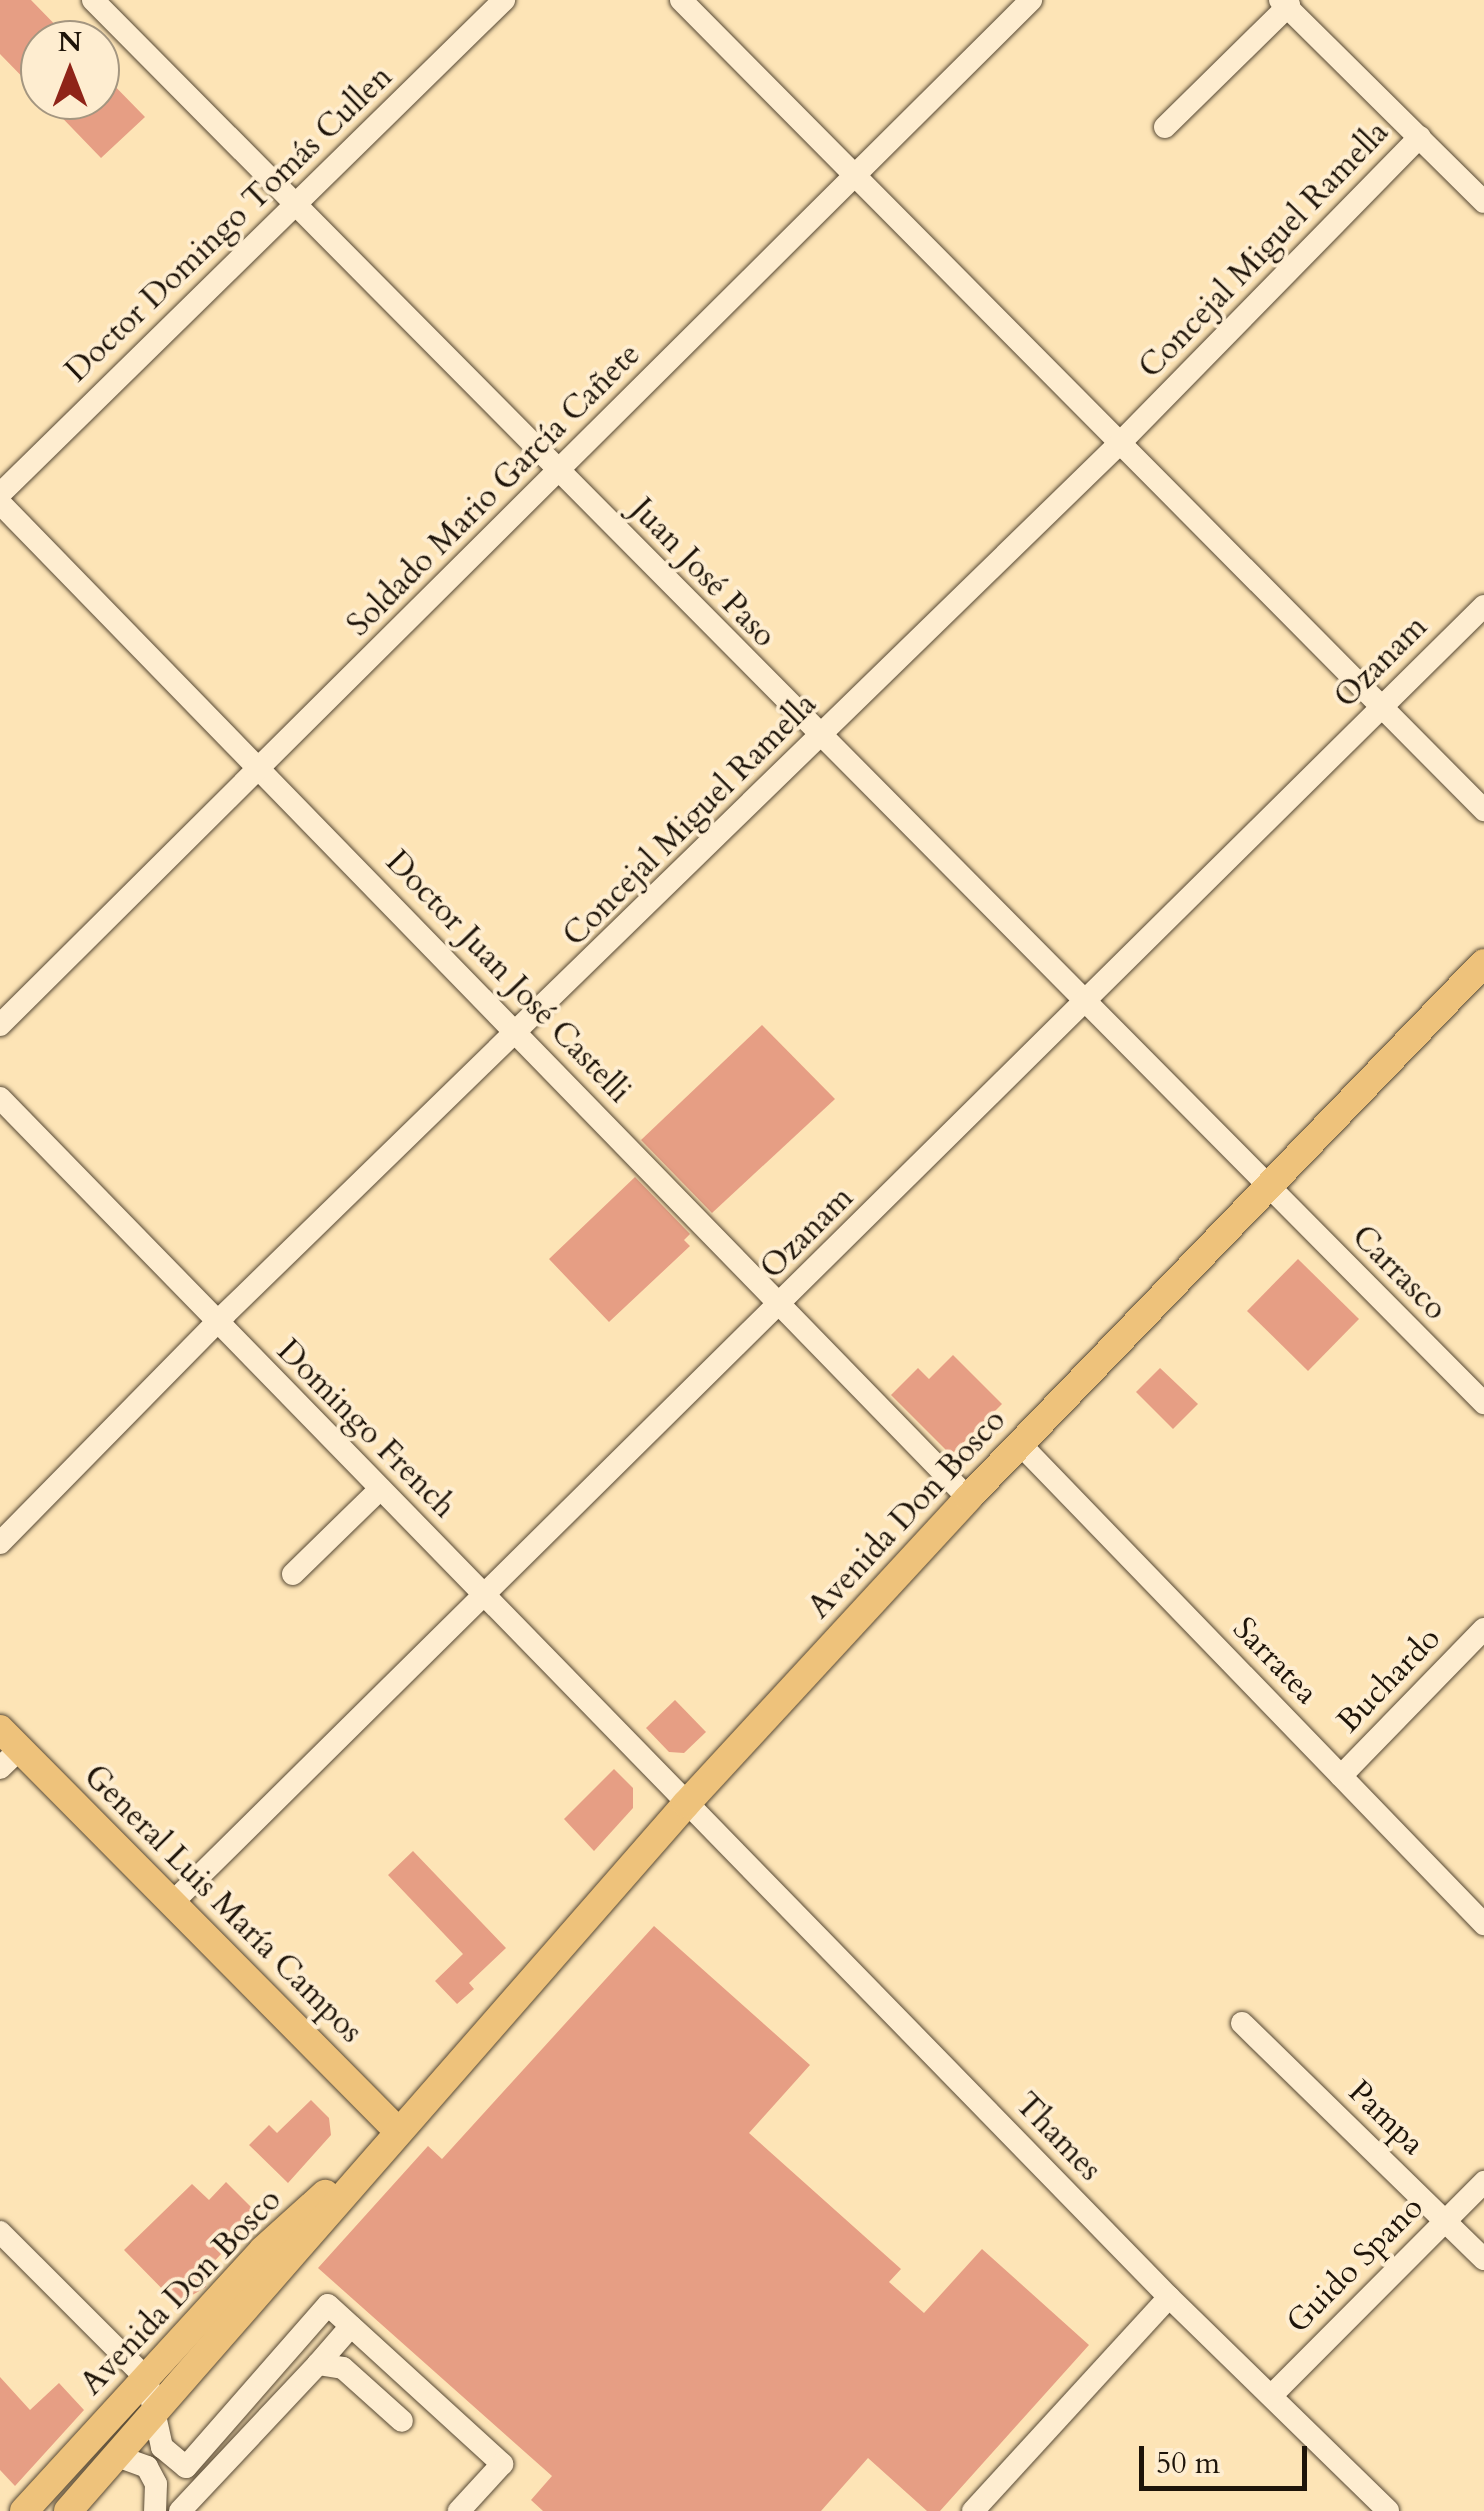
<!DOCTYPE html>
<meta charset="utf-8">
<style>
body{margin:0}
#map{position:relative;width:1484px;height:2511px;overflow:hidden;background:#fde4b6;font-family:Cardo,serif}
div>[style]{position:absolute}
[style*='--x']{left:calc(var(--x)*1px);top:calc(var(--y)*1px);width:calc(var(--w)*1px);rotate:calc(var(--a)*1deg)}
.building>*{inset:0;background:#e69e84}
.roads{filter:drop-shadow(0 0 2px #564834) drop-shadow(0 0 2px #564834)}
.minor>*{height:22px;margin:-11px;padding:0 11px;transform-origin:11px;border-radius:11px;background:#feedd0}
.major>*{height:28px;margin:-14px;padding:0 14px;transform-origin:14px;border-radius:14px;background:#eec27b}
span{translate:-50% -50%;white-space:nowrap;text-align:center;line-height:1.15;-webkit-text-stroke:8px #feedd0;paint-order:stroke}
.street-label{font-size:32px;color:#1e1409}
.north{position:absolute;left:20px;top:20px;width:100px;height:100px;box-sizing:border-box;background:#feedd0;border:2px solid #a49680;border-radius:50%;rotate:0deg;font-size:28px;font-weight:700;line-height:40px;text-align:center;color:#1e1409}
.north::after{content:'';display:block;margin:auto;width:35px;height:45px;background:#8f2418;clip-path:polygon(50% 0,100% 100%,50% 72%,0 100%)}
.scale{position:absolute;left:1139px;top:2446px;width:168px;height:45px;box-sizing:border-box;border:5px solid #1e1409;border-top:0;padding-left:12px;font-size:30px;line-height:35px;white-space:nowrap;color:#1e1409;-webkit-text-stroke:8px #feedd0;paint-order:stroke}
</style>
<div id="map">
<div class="building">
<div style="clip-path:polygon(0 0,31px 0,70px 40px,40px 40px,40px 95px,0 54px)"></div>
<div style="clip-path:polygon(100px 71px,145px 117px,101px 158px,45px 100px,100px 100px)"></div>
<div style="clip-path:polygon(762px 1025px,835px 1099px,712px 1213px,641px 1140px)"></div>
<div style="clip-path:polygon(635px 1177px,690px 1234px,684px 1240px,690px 1246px,609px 1322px,549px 1259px)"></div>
<div style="clip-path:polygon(1298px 1259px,1359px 1319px,1308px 1371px,1247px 1311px)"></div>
<div style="clip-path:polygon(953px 1355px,1002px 1404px,951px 1455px,891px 1395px,918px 1368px,929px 1379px)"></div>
<div style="clip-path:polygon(1160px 1368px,1198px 1404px,1173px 1429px,1136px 1392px)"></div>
<div style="clip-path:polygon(675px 1700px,706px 1732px,684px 1753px,669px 1752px,646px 1728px)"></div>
<div style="clip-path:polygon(614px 1769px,633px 1788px,633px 1808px,594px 1851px,564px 1819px)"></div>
<div style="clip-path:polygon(413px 1851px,506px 1948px,469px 1983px,474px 1989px,457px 2004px,435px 1981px,463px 1954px,388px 1875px)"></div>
<div style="clip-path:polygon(654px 1926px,810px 2065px,749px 2133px,901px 2269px,889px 2282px,924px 2313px,982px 2249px,1089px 2345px,940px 2511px,927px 2511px,868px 2458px,821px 2511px,543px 2511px,531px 2500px,552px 2476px,318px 2268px,428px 2146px,442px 2159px)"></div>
<div style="clip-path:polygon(311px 2100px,329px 2118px,331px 2135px,288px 2183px,249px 2145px,269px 2125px,277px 2133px)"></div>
<div style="clip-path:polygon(226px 2182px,258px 2214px,209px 2267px,206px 2287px,177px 2304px,124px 2250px,192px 2184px,209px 2200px)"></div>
<div style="clip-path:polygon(0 2377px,30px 2410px,59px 2383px,84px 2410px,15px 2486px,0 2470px)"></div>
</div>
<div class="roads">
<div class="minor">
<div style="--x:93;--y:0;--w:1976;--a:45.25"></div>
<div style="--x:681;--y:0;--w:1141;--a:45.25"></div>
<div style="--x:1280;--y:0;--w:287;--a:44.7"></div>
<div style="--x:1165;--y:127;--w:174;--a:-44.5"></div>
<div style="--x:0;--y:494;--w:706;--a:-44.43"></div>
<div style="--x:0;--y:503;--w:1388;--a:45.79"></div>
<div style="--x:0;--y:1025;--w:1454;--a:-44.83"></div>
<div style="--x:0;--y:1098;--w:1675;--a:45.73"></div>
<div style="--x:1169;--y:2297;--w:306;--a:44.3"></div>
<div style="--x:1020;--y:1444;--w:668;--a:45.97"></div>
<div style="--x:0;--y:1543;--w:308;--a:-45.5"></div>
<div style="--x:216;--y:1323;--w:1263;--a:-44.23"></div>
<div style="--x:1121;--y:442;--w:427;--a:-45.6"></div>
<div style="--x:293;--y:1574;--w:122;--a:-44.3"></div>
<div style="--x:0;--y:1768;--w:28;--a:-44"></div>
<div style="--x:1341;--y:1776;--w:205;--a:-45.8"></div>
<div style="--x:172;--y:1903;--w:1845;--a:-44.67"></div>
<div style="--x:1242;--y:2023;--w:338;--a:44.3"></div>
<div style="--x:0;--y:2232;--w:208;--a:45"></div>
<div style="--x:147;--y:2379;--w:70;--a:77.6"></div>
<div style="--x:162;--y:2447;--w:31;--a:40"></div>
<div style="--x:186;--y:2467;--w:215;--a:-48.8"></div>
<div style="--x:328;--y:2305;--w:236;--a:42.4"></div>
<div style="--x:502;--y:2464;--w:64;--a:132.5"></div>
<div style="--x:318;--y:2364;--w:50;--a:-49"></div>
<div style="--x:1272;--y:2395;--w:301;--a:-45.1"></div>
<div style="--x:117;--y:2456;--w:32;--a:20"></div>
<div style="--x:147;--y:2467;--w:19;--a:62"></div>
<div style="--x:156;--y:2484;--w:27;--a:92"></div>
<div style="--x:180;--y:2511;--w:202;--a:-46.8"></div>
<div style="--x:318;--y:2364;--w:25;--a:9"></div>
<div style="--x:343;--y:2368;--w:79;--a:41.9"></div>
<div style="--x:973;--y:2511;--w:290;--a:-47.5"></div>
</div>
<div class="major">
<div style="--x:0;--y:1729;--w:563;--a:45.29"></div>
<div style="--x:24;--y:2511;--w:354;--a:-47.5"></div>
<div style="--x:263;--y:2250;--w:84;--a:-42.1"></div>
<div style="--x:68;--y:2511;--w:939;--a:-48.84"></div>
<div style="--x:686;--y:1804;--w:416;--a:-47.3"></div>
<div style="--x:968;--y:1498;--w:743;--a:-46.04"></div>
</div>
</div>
<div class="street-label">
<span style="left:229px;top:224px;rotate:-44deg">Doctor Domingo Tomás Cullen</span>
<span style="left:1264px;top:250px;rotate:-46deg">Concejal Miguel Ramella</span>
<span style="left:494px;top:490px;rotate:-45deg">Soldado Mario García Cañete</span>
<span style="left:703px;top:573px;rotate:46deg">Juan José Paso</span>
<span style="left:1381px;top:662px;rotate:-45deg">Ozanam</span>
<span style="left:690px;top:820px;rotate:-45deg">Concejal Miguel Ramella</span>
<span style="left:508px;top:977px;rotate:46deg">Doctor Juan José Castelli</span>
<span style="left:807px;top:1233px;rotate:-45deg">Ozanam</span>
<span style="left:1399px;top:1273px;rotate:45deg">Carrasco</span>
<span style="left:366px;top:1429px;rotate:45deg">Domingo French</span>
<span style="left:907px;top:1514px;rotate:-47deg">Avenida Don Bosco</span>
<span style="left:1275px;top:1661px;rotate:46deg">Sarratea</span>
<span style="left:1389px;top:1680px;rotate:-46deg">Buchardo</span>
<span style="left:223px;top:1904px;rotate:45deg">General Luis María Campos</span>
<span style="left:1386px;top:2118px;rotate:44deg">Pampa</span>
<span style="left:1058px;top:2137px;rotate:46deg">Thames</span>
<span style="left:1355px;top:2265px;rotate:-45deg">Guido Spano</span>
<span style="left:181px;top:2292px;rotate:-46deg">Avenida Don Bosco</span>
</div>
<div class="north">N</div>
<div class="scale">50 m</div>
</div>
